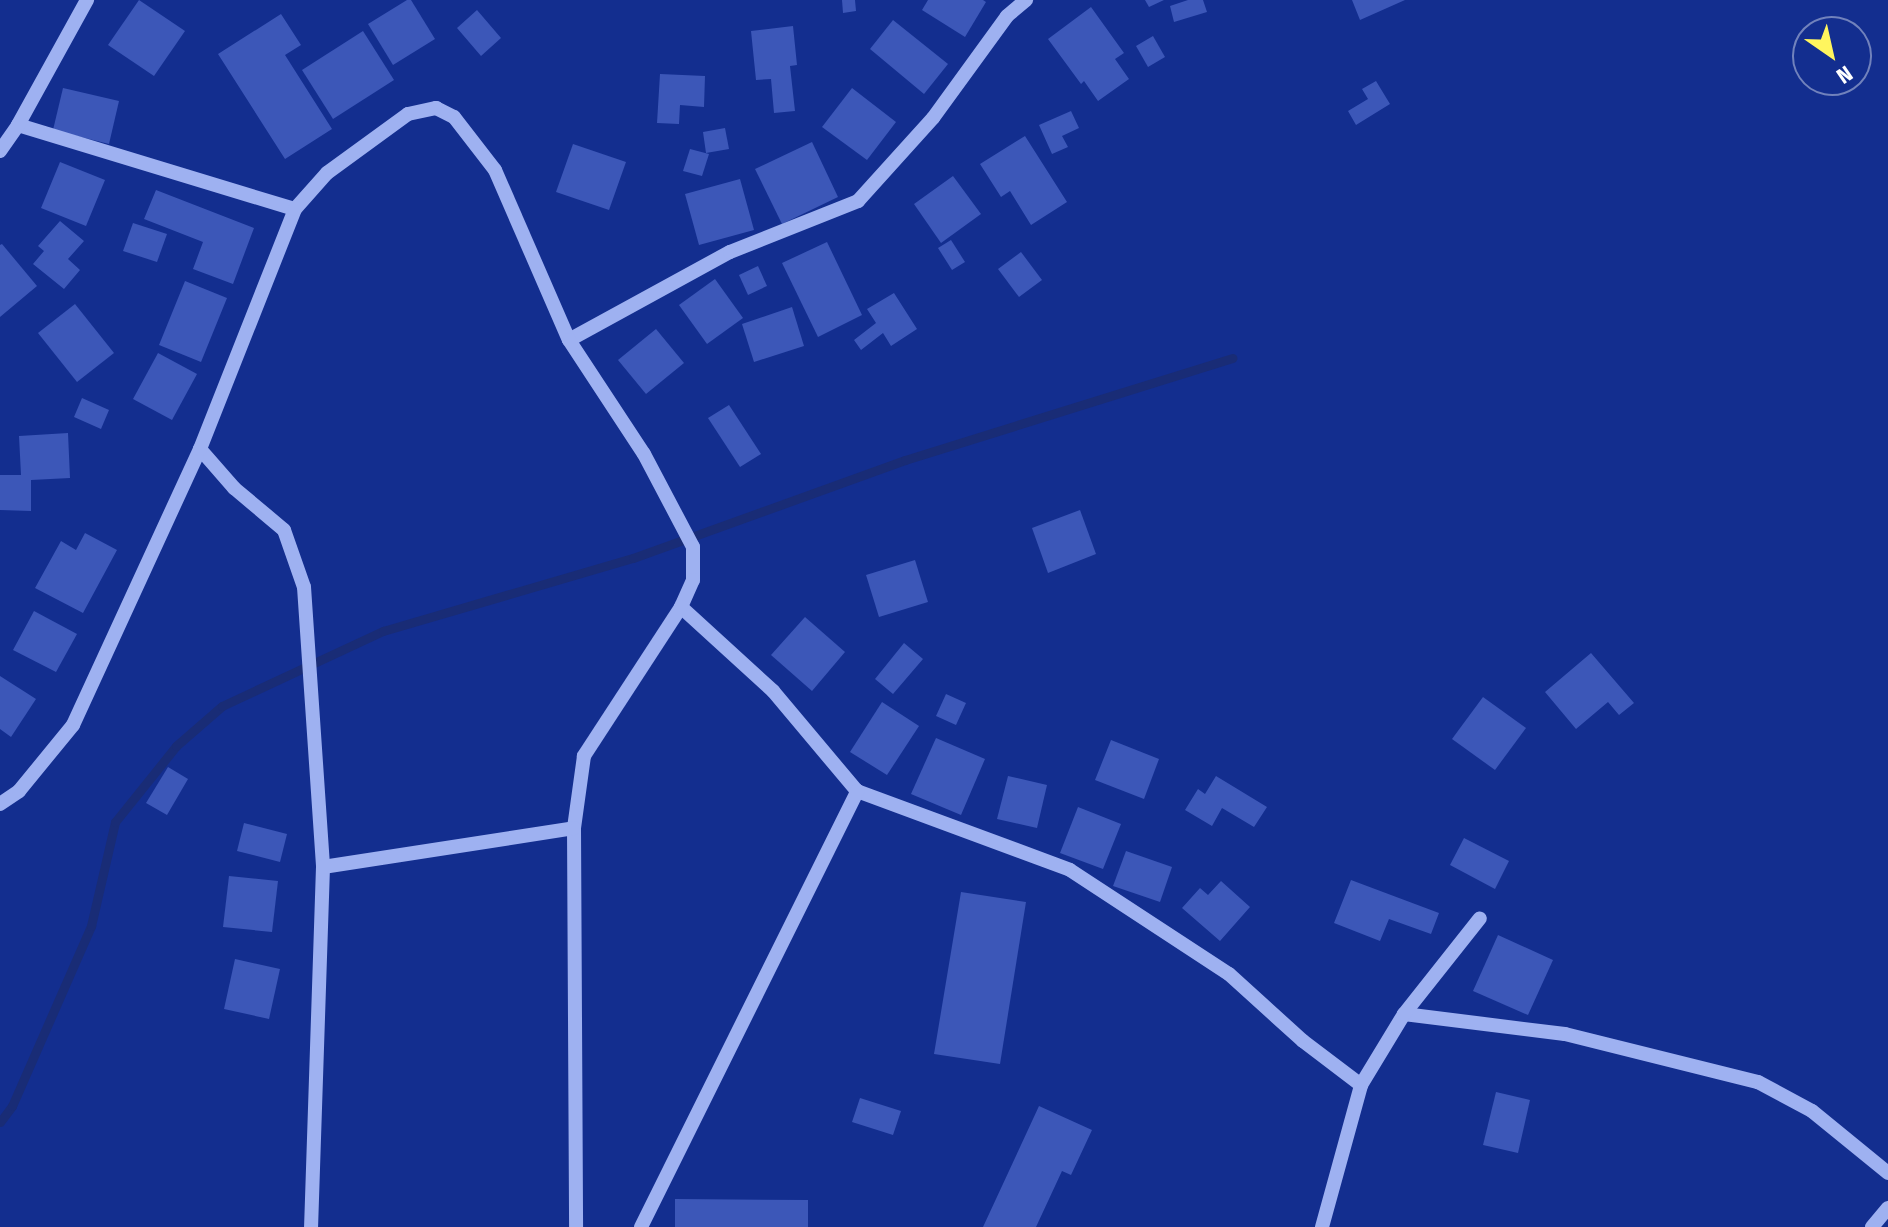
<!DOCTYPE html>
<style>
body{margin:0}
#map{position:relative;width:1888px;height:1227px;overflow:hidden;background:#132e8f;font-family:"Fira Sans Condensed",sans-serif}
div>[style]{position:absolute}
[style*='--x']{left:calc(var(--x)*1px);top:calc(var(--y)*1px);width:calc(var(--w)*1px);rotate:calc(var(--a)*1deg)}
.stream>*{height:9px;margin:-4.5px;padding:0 4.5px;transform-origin:4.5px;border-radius:4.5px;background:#192c76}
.building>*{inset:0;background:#3c57b8}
.minor>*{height:14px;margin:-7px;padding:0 7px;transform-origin:7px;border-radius:7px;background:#9eb1f1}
span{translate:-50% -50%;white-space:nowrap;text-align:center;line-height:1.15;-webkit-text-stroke:6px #132e8f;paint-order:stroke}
.north{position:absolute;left:1792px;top:16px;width:80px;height:80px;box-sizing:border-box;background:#132e8f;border:2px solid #7182bc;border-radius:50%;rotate:146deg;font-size:22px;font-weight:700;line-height:32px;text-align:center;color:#fff}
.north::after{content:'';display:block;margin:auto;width:28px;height:36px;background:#fff55e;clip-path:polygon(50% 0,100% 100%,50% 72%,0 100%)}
</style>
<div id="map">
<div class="stream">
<div style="--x:0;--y:1122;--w:20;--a:-53"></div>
<div style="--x:12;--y:1106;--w:197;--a:-66.3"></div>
<div style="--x:91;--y:926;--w:107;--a:-77"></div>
<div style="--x:115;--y:822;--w:97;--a:-51.2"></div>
<div style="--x:176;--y:746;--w:61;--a:-41"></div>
<div style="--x:222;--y:706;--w:178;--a:-25"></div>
<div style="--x:383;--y:631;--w:260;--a:-16.3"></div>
<div style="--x:633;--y:558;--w:289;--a:-19.8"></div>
<div style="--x:905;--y:460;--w:343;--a:-17.3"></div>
</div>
<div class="building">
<div style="clip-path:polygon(139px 0,185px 31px,154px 76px,108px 45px)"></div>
<div style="clip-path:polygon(407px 0,411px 0,435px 39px,393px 65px,368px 24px)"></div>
<div style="clip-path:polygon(842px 0,855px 0,856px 11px,843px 13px)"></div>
<div style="clip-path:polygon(928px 0,983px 0,986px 2px,965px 37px,922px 10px)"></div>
<div style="clip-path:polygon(1145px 0,1164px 0,1149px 7px)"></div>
<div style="clip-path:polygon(1188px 0,1203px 0,1207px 12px,1174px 22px,1170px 6px)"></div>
<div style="clip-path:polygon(1352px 0,1405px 0,1360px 20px)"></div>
<div style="clip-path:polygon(1091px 7px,1124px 53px,1115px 59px,1129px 79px,1098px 101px,1084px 81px,1081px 84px,1048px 39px)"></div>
<div style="clip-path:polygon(477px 10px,501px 38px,481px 56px,457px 28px)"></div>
<div style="clip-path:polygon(281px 14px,301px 45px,285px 55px,332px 129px,285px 159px,218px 54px)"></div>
<div style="clip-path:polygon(893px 20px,948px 64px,924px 94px,870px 49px)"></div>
<div style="clip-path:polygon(793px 26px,797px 65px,790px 66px,795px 111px,774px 113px,771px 79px,756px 80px,751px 31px)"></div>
<div style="clip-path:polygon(363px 31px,394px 80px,333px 119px,302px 70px)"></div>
<div style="clip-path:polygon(1153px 36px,1165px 57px,1148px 67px,1136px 46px)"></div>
<div style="clip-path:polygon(660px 74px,705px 76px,704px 107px,680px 105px,679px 124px,657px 123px)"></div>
<div style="clip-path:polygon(1376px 81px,1390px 104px,1356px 125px,1348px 111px,1368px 99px,1362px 89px)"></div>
<div style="clip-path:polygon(63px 88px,119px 101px,109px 144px,53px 130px)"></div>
<div style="clip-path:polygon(852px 88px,896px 122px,867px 160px,822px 127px)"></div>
<div style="clip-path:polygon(1071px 111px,1079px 128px,1062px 136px,1068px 147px,1052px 154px,1039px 125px)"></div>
<div style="clip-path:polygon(725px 128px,729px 149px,706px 153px,703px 132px)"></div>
<div style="clip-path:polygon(1025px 136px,1067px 202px,1031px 225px,1010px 191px,1001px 197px,980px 164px)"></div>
<div style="clip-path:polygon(812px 142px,838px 197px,782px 224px,755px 169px)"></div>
<div style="clip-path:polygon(573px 144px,626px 162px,609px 210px,556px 192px)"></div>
<div style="clip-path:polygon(690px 149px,709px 154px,702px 176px,683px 171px)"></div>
<div style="clip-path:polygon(60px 162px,105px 180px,86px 226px,41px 208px)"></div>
<div style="clip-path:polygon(953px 176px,981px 214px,941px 243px,914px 204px)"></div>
<div style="clip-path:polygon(740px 179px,754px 230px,699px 245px,685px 194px)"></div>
<div style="clip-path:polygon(156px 190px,254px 228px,233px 284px,193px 269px,203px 242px,144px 219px)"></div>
<div style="clip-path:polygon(60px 221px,84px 241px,68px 259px,80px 270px,64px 289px,33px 264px,44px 251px,38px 246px)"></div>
<div style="clip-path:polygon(133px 223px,167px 234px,157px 262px,123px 251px)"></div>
<div style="clip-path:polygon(951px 240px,965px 262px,952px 270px,938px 248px)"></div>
<div style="clip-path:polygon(827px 242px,862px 315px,818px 337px,782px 263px)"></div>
<div style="clip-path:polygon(2px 244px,37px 286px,0 317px,0 245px)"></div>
<div style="clip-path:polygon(1021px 252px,1042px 280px,1019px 297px,998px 269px)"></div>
<div style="clip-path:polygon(758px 266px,767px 286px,748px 295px,739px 275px)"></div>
<div style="clip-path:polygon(715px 279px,743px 318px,707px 344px,679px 305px)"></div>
<div style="clip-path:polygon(185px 281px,227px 298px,201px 362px,159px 345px)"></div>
<div style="clip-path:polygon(894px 293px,917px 329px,891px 346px,883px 333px,861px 350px,854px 340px,876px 323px,867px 309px)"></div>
<div style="clip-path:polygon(75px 304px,114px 353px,77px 382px,38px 333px)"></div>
<div style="clip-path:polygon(792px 307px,804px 346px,754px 362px,742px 324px)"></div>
<div style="clip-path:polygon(656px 329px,684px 363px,646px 394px,618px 360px)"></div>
<div style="clip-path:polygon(158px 353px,197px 374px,172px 420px,133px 399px)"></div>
<div style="clip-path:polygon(82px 398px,109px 410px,101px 429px,74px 417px)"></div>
<div style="clip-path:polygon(729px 405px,761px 454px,740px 467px,708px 418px)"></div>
<div style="clip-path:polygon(68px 433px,70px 478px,31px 480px,31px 511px,0 510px,0 475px,21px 475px,19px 436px)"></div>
<div style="clip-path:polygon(1080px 510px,1096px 554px,1048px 573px,1032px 528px)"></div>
<div style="clip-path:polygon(85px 533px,117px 550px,83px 613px,35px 588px,61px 541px,76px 550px)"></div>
<div style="clip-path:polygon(915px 560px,928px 602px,879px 617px,866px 575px)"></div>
<div style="clip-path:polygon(34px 611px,77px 634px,56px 672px,13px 650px)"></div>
<div style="clip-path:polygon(805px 617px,845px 652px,812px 691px,771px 655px)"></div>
<div style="clip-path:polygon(904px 643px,923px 659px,893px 694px,875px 679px)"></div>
<div style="clip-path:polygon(1591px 653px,1634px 703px,1619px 715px,1608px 702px,1576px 729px,1545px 692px)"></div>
<div style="clip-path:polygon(0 676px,36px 699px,11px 737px,0 729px)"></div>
<div style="clip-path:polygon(946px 694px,966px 703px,956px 725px,936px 716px)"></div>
<div style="clip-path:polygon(1483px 697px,1526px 728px,1495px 770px,1452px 739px)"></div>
<div style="clip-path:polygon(882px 702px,919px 726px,887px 775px,850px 752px)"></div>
<div style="clip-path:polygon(936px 738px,985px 759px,961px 815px,911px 794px)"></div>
<div style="clip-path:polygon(1111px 740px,1159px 759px,1144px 799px,1095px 780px)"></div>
<div style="clip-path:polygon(168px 767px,188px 779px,167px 815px,146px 803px)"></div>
<div style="clip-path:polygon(1008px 776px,1047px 785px,1037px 828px,997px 819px)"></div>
<div style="clip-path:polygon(1216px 776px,1267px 807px,1254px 827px,1222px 808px,1212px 826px,1185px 810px,1198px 789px,1205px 794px)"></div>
<div style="clip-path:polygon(1078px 807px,1121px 824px,1103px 869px,1060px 853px)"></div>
<div style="clip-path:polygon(244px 823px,287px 834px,280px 862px,237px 851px)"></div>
<div style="clip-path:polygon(1464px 838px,1509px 861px,1495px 889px,1450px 865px)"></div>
<div style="clip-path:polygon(1126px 851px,1172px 867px,1160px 902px,1113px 886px)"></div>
<div style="clip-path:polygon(229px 876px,278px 881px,272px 932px,223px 927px)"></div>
<div style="clip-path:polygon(1351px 880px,1439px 913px,1431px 934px,1389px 919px,1380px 941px,1334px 923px)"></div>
<div style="clip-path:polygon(1221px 881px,1250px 907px,1220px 941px,1182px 908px,1200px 888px,1208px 895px)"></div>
<div style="clip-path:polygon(961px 892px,1026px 902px,1000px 1064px,934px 1054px)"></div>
<div style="clip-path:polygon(1498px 935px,1553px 960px,1528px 1015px,1473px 991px)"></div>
<div style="clip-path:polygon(235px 959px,280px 969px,269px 1019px,224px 1009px)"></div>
<div style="clip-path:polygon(1496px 1092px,1530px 1100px,1518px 1153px,1483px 1145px)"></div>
<div style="clip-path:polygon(860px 1098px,901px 1111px,893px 1135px,852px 1122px)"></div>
<div style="clip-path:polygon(1039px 1106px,1092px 1130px,1071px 1175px,1062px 1171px,1036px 1227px,983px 1227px)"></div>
<div style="clip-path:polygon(675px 1199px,808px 1200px,808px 1227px,675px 1227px)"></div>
</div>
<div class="minor">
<div style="--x:18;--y:125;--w:289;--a:16.9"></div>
<div style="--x:0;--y:151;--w:32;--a:-55"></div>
<div style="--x:18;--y:125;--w:143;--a:-61.1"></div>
<div style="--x:569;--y:340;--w:183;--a:-28.7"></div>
<div style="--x:730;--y:252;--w:138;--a:-21.7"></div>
<div style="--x:858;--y:201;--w:112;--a:-47.9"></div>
<div style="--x:933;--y:118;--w:126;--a:-54"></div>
<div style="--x:1007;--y:16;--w:25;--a:-40"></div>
<div style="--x:200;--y:449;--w:52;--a:48.9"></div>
<div style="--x:234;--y:488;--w:65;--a:40"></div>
<div style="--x:284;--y:530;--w:60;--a:70.7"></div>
<div style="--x:304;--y:587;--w:281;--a:86.1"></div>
<div style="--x:323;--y:867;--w:360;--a:91.9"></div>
<div style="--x:681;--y:607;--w:125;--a:42.4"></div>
<div style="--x:773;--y:691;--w:131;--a:50"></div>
<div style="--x:857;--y:791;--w:227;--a:20.3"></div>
<div style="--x:1070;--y:870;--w:190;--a:33.2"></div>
<div style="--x:1229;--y:974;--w:100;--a:42.2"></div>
<div style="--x:1303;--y:1041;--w:73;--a:37.2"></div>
<div style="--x:0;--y:804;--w:23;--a:-34"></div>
<div style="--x:19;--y:791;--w:85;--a:-50.7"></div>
<div style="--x:73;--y:725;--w:304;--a:-65.3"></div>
<div style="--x:200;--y:449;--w:258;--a:-68.4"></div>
<div style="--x:295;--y:209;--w:48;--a:-48.4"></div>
<div style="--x:327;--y:173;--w:100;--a:-36.1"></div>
<div style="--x:408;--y:114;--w:29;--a:-12"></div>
<div style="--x:436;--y:108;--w:20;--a:27"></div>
<div style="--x:454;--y:117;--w:67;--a:52.3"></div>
<div style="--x:495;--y:170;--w:185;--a:66.5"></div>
<div style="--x:569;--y:340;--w:136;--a:56.7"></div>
<div style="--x:644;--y:454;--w:105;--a:62.2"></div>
<div style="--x:693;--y:547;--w:33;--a:90"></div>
<div style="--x:693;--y:580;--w:30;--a:114"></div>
<div style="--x:681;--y:607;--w:178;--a:123.1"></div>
<div style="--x:584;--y:756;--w:73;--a:97.9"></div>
<div style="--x:574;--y:828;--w:399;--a:89.7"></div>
<div style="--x:323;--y:867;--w:254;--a:-8.8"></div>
<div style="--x:1404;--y:1014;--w:162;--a:7.1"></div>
<div style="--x:1565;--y:1034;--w:199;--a:14"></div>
<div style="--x:1758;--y:1082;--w:61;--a:28.2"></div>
<div style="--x:1812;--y:1111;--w:98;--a:39.2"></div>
<div style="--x:641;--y:1227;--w:487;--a:-63.6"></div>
<div style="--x:1322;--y:1227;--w:147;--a:-74.6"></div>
<div style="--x:1361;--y:1085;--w:83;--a:-58.8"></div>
<div style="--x:1404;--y:1014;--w:122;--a:-51.6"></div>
<div style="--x:1872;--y:1227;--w:25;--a:-50"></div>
</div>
<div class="north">N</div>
</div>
